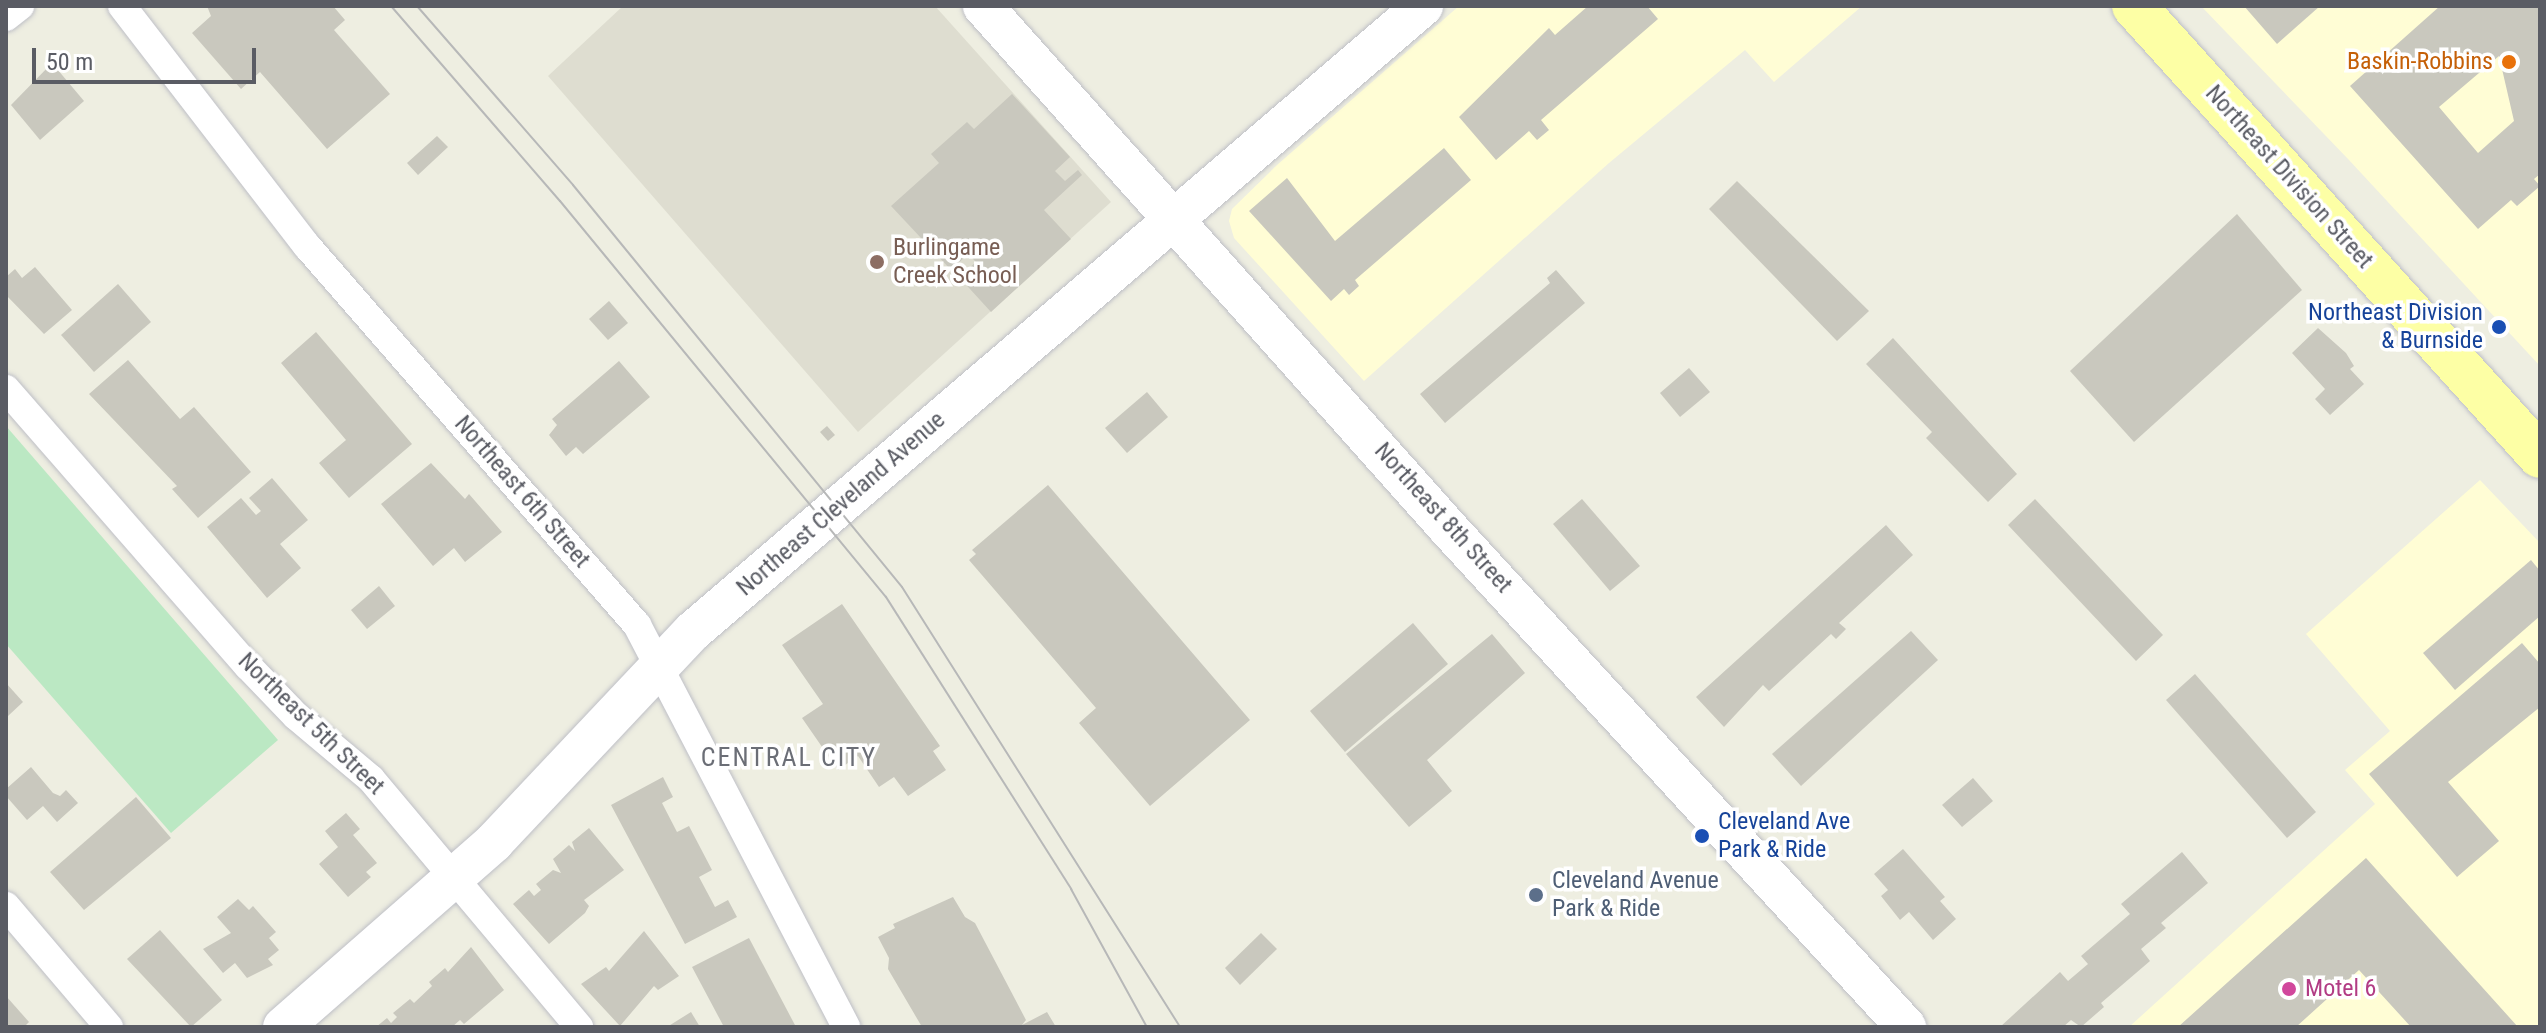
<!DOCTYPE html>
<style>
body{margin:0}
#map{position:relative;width:2546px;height:1033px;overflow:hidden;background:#eeeee1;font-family:"Roboto Condensed",sans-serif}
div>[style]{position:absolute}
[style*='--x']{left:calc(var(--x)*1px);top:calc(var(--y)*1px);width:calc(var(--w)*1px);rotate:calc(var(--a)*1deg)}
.commercial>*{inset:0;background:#fffdd5}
.education>*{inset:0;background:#deddd0}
.green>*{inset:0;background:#bbe8c3}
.building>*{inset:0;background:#c9c8be}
.roads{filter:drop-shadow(0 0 2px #bebfc6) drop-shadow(0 0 2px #bebfc6)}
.street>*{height:28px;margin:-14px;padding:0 14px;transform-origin:14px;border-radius:14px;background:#fff}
.secondary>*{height:40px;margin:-20px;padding:0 20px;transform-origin:20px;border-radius:20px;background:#fff}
.primary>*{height:44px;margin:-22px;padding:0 22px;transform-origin:22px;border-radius:22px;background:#fdffa5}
.tram>*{height:2px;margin:-1px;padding:0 1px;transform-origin:1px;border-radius:1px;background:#b7b8b8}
.dots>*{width:22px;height:22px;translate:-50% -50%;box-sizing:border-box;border:4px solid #fff;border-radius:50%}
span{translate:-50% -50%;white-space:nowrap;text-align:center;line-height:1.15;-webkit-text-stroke:7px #fff;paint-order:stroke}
.food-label{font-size:24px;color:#c56008}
.right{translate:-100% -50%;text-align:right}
.street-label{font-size:24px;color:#5a5c64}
.education-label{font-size:24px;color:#785e54}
.left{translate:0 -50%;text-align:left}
.transit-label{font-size:24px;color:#164399}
.service-label{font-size:24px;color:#4e5e75}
.hotel-label{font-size:24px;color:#b23c85}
.neighbourhood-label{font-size:26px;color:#6b6e76;letter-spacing:2px}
.frame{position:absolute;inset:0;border:8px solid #5a5c64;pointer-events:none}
.scale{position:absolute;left:32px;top:48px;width:224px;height:36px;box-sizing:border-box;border:4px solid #5a5c64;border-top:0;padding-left:10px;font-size:24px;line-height:28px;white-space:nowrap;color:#5a5c64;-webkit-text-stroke:6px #fff;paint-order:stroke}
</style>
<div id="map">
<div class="commercial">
<div style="clip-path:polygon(1459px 6px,1862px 6px,1774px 82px,1745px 50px,1609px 163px,1364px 381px,1234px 238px,1229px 221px,1232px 209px,1277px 165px)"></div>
<div style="clip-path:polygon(2201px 6px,2540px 6px,2540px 366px,2349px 160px)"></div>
<div style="clip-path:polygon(2480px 480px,2540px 543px,2540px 1027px,2129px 1027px,2375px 804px,2345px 770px,2390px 731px,2306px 634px)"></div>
</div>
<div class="education">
<div style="clip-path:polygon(623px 6px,935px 6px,1111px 202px,858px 432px,548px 76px)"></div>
</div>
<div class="green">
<div style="clip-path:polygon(6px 426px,278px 740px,171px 833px,6px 644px)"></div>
</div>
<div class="building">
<div style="clip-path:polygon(207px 6px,333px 6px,345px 20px,334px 30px,390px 94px,327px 149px,260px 72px,241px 89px,192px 33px,211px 16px)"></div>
<div style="clip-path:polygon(1588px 6px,1647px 6px,1658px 19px,1541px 120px,1549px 130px,1537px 140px,1529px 131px,1496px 160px,1459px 117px,1549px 28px,1555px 35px)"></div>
<div style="clip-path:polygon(2244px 6px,2320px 6px,2277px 44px)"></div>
<div style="clip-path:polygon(evenodd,2440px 6px,2540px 6px,2540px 174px,2534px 179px,2540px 186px,2517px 206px,2511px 200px,2478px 229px,2350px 86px,2440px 6px,2499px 56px,2514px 121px,2478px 153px,2439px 107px,2499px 56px)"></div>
<div style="clip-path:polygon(52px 63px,84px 101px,40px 140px,11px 105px)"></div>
<div style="clip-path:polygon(1012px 94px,1070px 157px,1055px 171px,1065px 181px,1078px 170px,1082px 175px,1044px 210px,1071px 239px,991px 312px,959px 277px,976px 262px,968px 254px,951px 270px,891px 206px,939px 163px,931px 154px,967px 122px,974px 129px)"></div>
<div style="clip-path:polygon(437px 136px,448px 147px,418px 175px,407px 163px)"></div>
<div style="clip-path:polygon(1444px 148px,1471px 180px,1355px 280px,1359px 286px,1349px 295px,1344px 289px,1331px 301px,1249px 211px,1287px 178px,1335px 241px)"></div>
<div style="clip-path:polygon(1737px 181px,1869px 311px,1837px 341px,1709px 209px)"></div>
<div style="clip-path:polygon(2237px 214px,2302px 290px,2134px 442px,2070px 371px)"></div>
<div style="clip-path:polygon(35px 267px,72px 310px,44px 334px,6px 295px,6px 277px,15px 269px,22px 278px)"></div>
<div style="clip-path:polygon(1556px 270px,1585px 303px,1445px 423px,1420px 394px,1550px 283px,1547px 278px)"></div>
<div style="clip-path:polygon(118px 284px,151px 322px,94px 372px,61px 335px)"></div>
<div style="clip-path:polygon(609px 301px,628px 323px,608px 340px,589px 319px)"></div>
<div style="clip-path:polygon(2318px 328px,2346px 353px,2354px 366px,2350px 369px,2364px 384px,2330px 415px,2315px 399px,2325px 389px,2292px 353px)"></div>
<div style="clip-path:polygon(316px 332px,412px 444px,349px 498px,319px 463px,346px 440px,281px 363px)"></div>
<div style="clip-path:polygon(1893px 338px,2017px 474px,1988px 502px,1926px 438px,1932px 432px,1866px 364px)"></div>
<div style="clip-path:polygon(128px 360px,180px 419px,194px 407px,251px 472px,198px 518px,172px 489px,177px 486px,89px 394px)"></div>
<div style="clip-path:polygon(619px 361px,650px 397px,583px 454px,576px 447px,566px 456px,549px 435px,557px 425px,552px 419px)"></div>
<div style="clip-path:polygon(1689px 368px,1710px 392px,1680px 417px,1660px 393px)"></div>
<div style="clip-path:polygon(1147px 392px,1168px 417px,1127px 453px,1105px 428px)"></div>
<div style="clip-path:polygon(827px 426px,835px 435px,828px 441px,820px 432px)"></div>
<div style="clip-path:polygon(431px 463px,465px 499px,469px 494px,502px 532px,465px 562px,454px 548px,433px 566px,381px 504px)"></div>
<div style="clip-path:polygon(272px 478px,308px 520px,280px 544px,301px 568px,267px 598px,207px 527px,241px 498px,256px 515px,261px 511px,249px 498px)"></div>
<div style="clip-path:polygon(1048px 485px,1250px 720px,1150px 806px,1079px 723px,1096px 708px,969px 560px,976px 554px,972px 550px)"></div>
<div style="clip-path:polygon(1582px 499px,1640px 566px,1610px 591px,1553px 524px)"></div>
<div style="clip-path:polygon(2035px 499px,2163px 635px,2136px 661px,2008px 525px)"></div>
<div style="clip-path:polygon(1886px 525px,1913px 555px,1839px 623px,1846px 629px,1836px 639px,1831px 634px,1769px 691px,1763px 685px,1724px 727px,1696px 697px)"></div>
<div style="clip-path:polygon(2531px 560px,2540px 571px,2540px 616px,2455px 690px,2423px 653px)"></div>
<div style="clip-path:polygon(379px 586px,395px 606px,367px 629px,351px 610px)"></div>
<div style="clip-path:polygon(842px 604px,940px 746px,933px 751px,946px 770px,908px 796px,894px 777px,879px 787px,858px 756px,838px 770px,802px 718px,823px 704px,782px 645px)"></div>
<div style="clip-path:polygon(1413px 623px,1448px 664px,1345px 752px,1310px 711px)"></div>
<div style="clip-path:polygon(1911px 631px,1938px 660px,1801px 786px,1772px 754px)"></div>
<div style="clip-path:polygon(1492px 634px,1525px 673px,1427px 760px,1452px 791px,1409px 827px,1346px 754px)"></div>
<div style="clip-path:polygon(2522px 643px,2540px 664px,2540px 707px,2448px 782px,2499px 841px,2457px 877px,2369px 774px)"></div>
<div style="clip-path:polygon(2195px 674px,2316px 812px,2287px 838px,2166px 700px)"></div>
<div style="clip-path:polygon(6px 683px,23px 702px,8px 716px,6px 714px)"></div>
<div style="clip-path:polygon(31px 767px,53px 793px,60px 796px,66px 790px,78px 803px,57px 822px,43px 806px,27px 820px,6px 796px,6px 789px)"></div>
<div style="clip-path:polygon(663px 777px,673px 797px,662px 803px,677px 832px,689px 826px,712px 870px,699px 877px,715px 907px,728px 900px,737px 917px,685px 944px,611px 805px)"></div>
<div style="clip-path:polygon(1973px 778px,1993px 801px,1962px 827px,1942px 805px)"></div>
<div style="clip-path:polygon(136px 797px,171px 838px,84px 910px,50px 872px)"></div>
<div style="clip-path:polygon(346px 813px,360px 829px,353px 835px,377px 863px,366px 872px,371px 877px,348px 897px,319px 864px,338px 847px,325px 831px)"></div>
<div style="clip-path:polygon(589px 828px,624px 870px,584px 900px,589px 906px,585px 913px,549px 944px,513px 904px,529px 890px,534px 896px,541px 890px,536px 884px,553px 870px,561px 873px,553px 859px,569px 845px,575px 851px,572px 842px)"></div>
<div style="clip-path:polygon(1903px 849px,1945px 897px,1940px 901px,1956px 919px,1933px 940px,1909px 912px,1900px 920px,1881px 896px,1888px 890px,1874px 874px)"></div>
<div style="clip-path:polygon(2182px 852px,2208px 883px,2161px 923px,2166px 928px,2141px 949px,2150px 961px,2101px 1003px,2104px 1007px,2081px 1027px,2071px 1020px,2063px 1027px,2000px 1027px,2060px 972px,2068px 981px,2088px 964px,2081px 956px,2130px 914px,2121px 904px)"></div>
<div style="clip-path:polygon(2366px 858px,2518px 1027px,2411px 1027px,2359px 970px,2296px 1027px,2178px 1027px)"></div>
<div style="clip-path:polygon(953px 897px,965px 917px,975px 923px,1026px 1020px,1022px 1025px,1047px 1012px,1056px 1027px,922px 1027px,888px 969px,889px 958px,878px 937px,895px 928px,893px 924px)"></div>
<div style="clip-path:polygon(238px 899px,249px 910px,253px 906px,276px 932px,269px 938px,279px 950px,268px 959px,273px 965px,247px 978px,235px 963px,223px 973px,203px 949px,231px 933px,217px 917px)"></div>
<div style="clip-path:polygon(160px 930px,222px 1000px,191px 1027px,127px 959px)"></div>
<div style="clip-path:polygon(644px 931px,679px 976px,658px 990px,654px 986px,620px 1026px,581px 984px,606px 967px,609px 971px)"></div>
<div style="clip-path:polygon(1261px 933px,1277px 949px,1240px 985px,1225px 968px)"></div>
<div style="clip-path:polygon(749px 938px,796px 1027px,724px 1027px,692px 967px)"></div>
<div style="clip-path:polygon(471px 947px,504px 990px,464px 1024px,460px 1020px,452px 1027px,376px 1027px,387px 1018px,391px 1023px,397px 1017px,393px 1013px,410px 999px,414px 1003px,432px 986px,429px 982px,445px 968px,448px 972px)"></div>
<div style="clip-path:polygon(6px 996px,29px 1022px,24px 1027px,6px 1027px)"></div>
<div style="clip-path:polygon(691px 1012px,700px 1027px,667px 1027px)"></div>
</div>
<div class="roads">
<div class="street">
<div style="--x:122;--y:6;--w:303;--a:52.4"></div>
<div style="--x:307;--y:246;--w:503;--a:48.95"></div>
<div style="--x:637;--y:625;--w:453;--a:62.5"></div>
<div style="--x:6;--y:17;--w:18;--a:-38"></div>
<div style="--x:6;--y:389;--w:368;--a:48.9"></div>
<div style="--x:248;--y:666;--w:69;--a:46.2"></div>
<div style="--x:296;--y:716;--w:98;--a:40"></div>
<div style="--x:371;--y:779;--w:324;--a:50"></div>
<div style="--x:6;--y:906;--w:159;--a:49.6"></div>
</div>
<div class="secondary">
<div style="--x:983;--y:6;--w:700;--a:48.3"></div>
<div style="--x:1449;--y:529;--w:676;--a:47.46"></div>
<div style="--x:283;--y:1027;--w:281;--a:-41.2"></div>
<div style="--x:494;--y:842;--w:290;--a:-46.7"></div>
<div style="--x:693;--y:631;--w:961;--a:-40.57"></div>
</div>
<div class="primary">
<div style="--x:2134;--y:6;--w:606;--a:47.94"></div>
</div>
</div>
<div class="tram">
<div style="--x:391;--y:6;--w:258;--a:49.1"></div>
<div style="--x:560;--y:201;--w:513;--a:50.54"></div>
<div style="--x:886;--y:597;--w:346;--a:57.6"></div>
<div style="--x:1071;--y:889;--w:158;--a:61.2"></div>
<div style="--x:417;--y:6;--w:237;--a:48.9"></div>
<div style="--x:573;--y:185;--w:519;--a:50.7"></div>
<div style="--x:902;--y:587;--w:520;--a:57.71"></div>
</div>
<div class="dots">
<div style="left:2509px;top:62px;background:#e8710a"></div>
<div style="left:877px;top:262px;background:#8d6e63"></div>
<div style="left:2499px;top:327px;background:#1a4fb4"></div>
<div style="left:1702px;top:836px;background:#1a4fb4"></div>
<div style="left:1536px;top:895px;background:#5c6f8a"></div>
<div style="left:2289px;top:989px;background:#d1479c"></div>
</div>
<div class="food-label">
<span class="right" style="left:2493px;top:62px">Baskin-Robbins</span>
</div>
<div class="street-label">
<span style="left:2289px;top:177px;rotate:48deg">Northeast Division Street</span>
<span style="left:522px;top:492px;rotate:49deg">Northeast 6th Street</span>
<span style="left:841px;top:504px;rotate:-41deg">Northeast Cleveland Avenue</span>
<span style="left:1443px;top:518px;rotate:48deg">Northeast 8th Street</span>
<span style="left:311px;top:724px;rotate:44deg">Northeast 5th Street</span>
</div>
<div class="education-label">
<span class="left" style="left:893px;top:262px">Burlingame<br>Creek School</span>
</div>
<div class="transit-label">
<span class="right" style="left:2483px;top:327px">Northeast Division<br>&amp; Burnside</span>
<span class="left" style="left:1718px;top:836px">Cleveland Ave<br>Park &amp; Ride</span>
</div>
<div class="service-label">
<span class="left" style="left:1552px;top:895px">Cleveland Avenue<br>Park &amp; Ride</span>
</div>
<div class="hotel-label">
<span class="left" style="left:2305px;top:989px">Motel 6</span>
</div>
<div class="neighbourhood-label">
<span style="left:789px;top:758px">CENTRAL CITY</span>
</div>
<div class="frame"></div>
<div class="scale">50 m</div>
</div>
